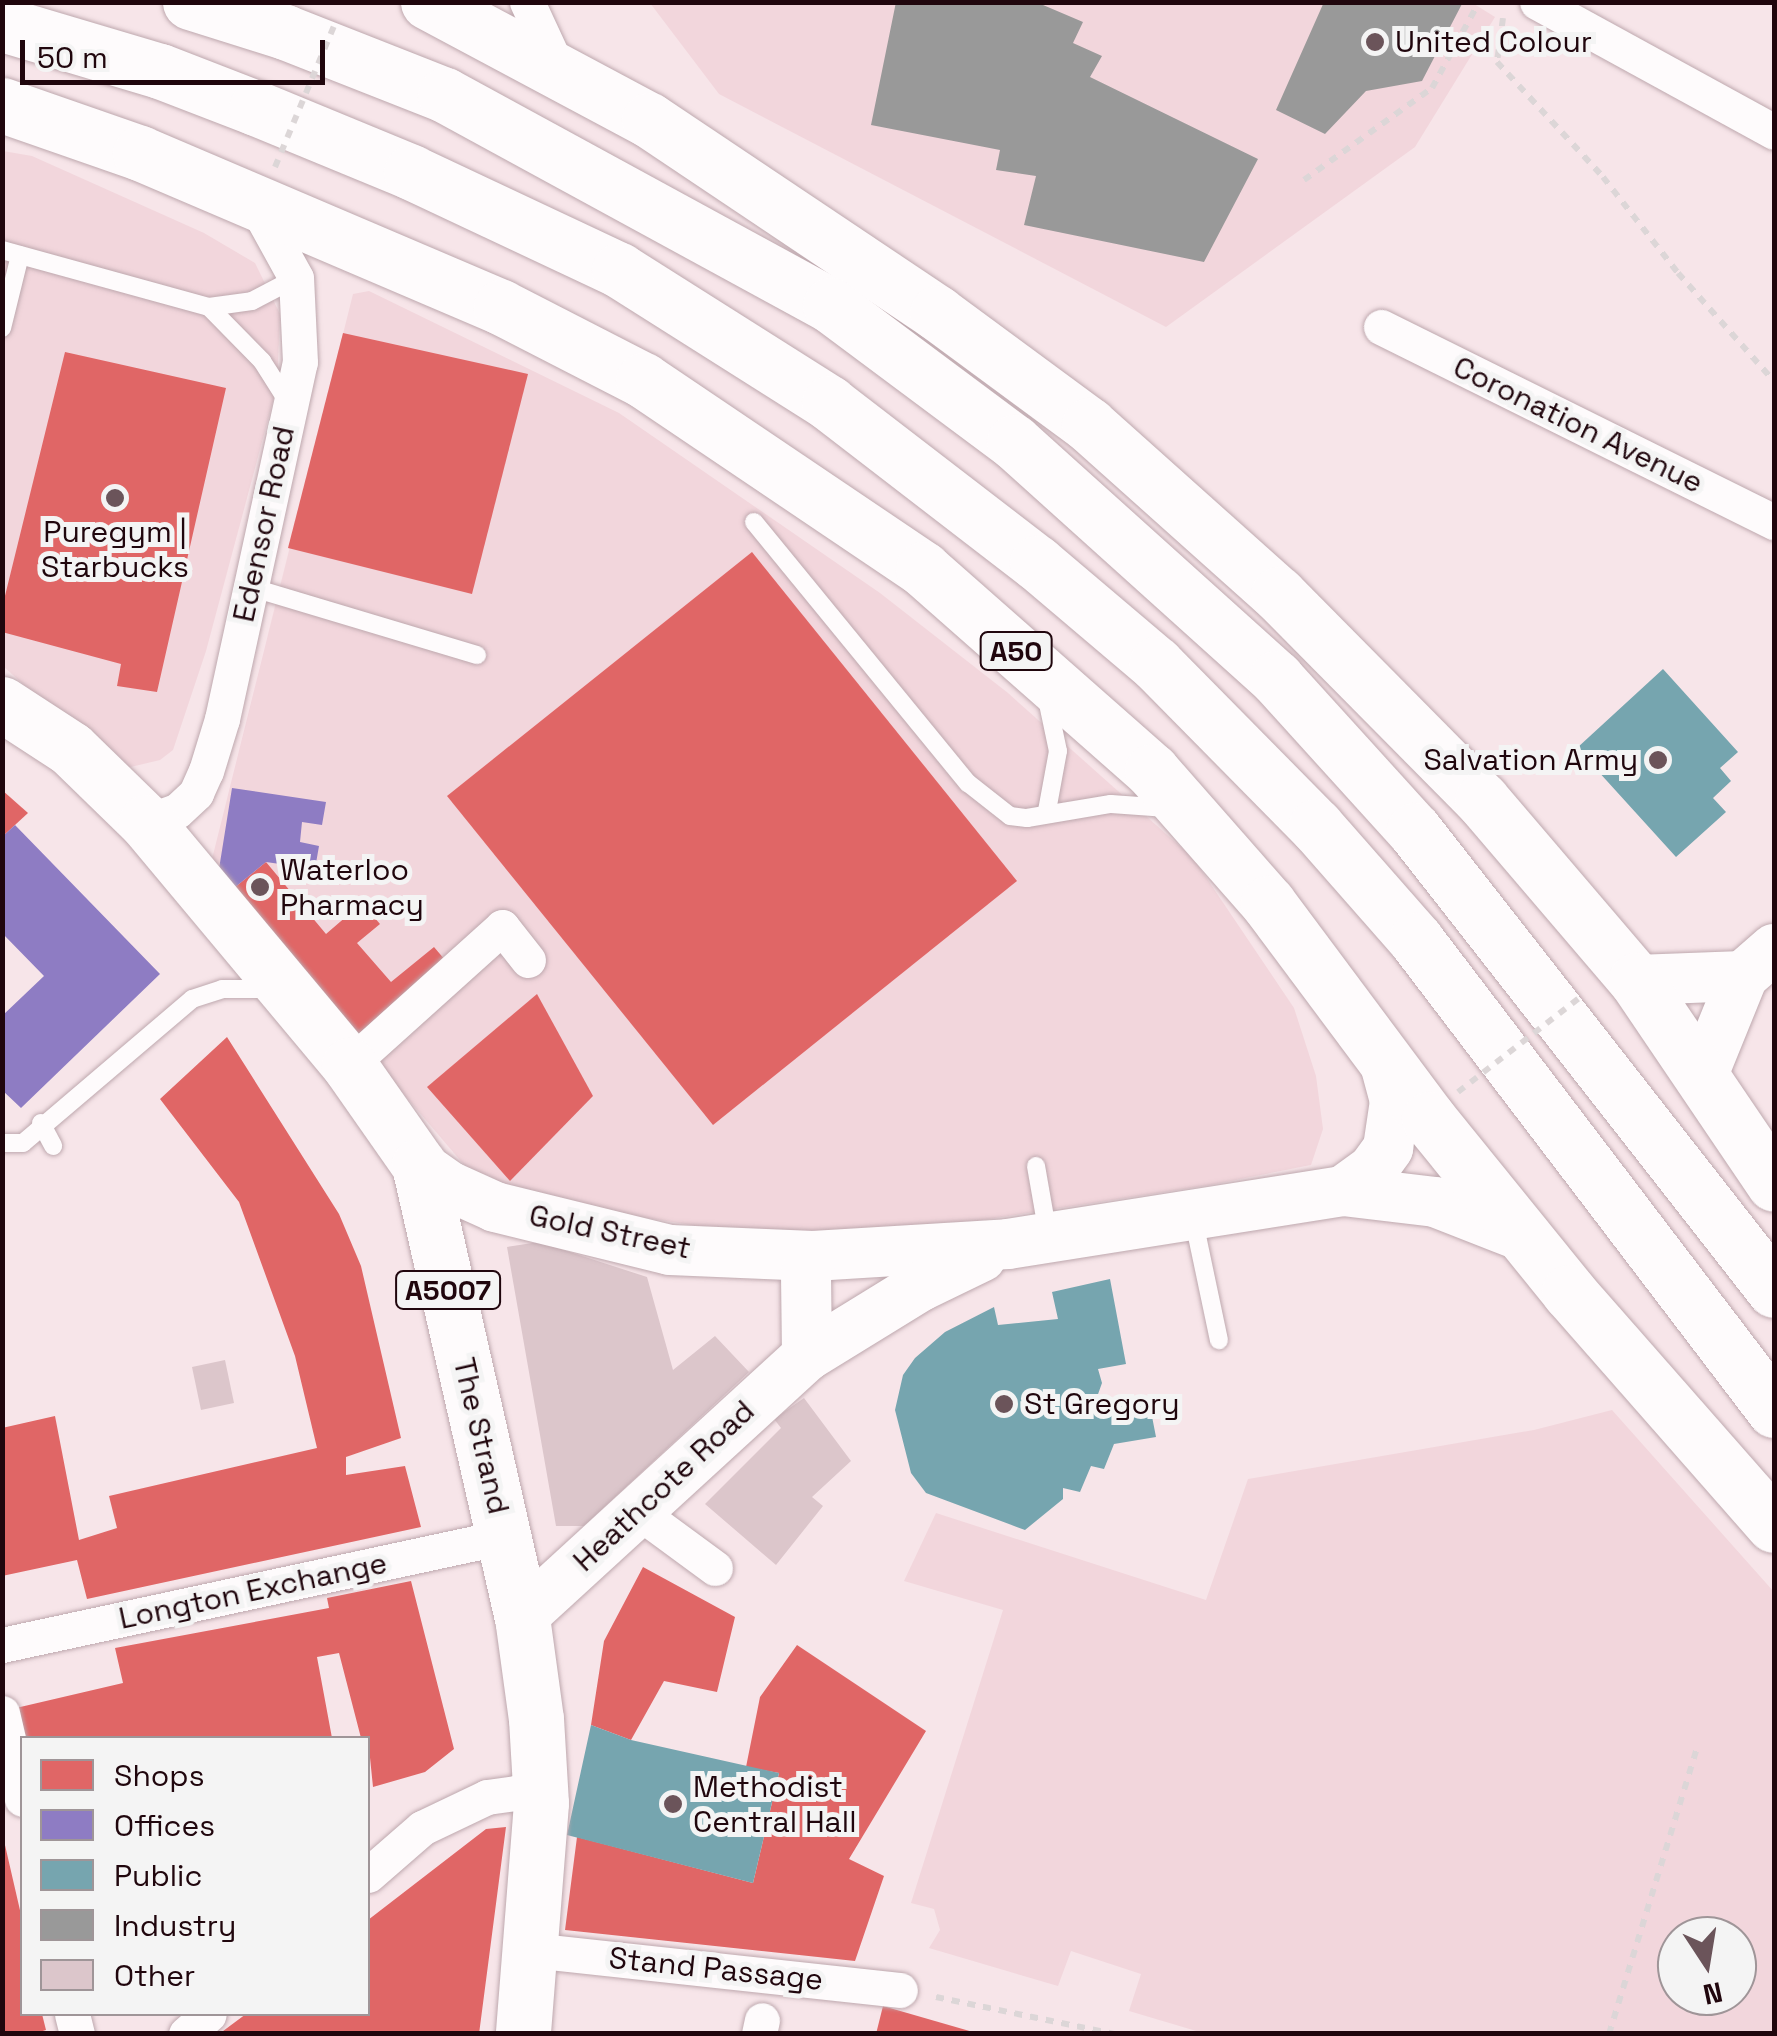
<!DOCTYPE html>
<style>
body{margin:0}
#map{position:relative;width:1777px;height:2036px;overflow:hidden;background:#f7e5e9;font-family:"Space Grotesk",sans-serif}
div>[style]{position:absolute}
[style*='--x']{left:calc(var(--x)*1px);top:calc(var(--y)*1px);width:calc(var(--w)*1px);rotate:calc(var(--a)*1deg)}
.built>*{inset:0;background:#f2d6dc}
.shops>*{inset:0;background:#e06666}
.offices>*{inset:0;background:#8e7cc3}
.public>*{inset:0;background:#76a5af}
.industry>*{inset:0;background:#999}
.building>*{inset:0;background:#dcc6cb}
.path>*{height:6px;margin-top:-3px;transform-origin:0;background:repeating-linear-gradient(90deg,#dcd6d7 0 8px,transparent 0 16px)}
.roads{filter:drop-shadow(0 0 2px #bea8ae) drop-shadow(0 0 2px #bea8ae)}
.lane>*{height:18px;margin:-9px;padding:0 9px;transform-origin:9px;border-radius:9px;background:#fefbfc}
.street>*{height:35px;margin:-17.5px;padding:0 17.5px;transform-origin:17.5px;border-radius:17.5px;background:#fefbfc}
.secondary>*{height:50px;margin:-25px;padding:0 25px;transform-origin:25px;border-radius:25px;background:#fefbfc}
.primary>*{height:55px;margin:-27.5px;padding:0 27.5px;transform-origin:27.5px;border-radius:27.5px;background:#fefbfc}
.highway>*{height:55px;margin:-27.5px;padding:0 27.5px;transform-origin:27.5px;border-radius:27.5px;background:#fefbfc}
.path-bridge>*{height:6px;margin-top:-3px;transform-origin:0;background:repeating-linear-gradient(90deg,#dcd6d7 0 8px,transparent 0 16px)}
.dots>*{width:28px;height:28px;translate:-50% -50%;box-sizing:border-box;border:5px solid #f4f4f4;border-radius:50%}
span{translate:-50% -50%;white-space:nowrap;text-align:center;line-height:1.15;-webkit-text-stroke:10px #f4f4f4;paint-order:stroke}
.shield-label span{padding:2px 8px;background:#f4f4f4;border:2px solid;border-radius:8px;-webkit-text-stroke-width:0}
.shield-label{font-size:28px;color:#20060d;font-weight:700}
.poi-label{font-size:30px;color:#20060d}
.left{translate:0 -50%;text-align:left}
.right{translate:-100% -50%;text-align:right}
.street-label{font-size:30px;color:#20060d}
.frame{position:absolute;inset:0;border:5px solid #20060d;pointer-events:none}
.legend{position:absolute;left:20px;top:1736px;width:350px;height:280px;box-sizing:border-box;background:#f4f4f4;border:2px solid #9f9598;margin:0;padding:12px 18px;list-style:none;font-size:30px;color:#20060d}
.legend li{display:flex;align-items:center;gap:20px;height:50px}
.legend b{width:50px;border:2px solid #9f9598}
.north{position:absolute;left:1657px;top:1916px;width:100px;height:100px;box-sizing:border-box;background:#f4f4f4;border:2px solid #9f9598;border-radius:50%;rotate:168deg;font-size:28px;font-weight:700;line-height:40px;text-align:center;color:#20060d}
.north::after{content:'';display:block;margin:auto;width:35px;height:45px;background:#6b545a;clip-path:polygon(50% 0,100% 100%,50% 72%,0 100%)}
.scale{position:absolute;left:20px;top:40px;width:305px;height:45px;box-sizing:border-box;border:5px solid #20060d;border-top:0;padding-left:12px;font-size:30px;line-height:35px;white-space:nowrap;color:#20060d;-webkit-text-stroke:8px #f4f4f4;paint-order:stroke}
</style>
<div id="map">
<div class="built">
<div style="clip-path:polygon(1471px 2px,1495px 17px,1415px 147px,1166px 327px,719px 94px,650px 3px)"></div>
<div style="clip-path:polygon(3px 151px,32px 156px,204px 233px,255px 263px,280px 314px,277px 386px,206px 651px,173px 750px,160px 760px,118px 770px,3px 666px)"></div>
<div style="clip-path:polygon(369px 291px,619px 413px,880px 593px,1008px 693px,1193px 858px,1294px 1008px,1316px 1076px,1323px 1129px,1311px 1165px,1210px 1185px,911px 1231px,730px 1231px,558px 1204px,471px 1173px,210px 867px,353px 294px)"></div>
<div style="clip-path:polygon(evenodd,1612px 1410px,1774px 1592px,1774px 2033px,1203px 2033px,1129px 2011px,1141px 1974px,1071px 1951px,1058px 1986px,929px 1948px,940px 1930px,934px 1909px,911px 1903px,1003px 1610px,904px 1581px,936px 1513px,1206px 1600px,1248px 1479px,1534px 1430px,1612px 1410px,1677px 1936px,1737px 1936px,1737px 1996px,1677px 1996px,1677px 1936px)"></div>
</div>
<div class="shops">
<div style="clip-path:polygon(343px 333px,528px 374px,472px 594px,288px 548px)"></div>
<div style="clip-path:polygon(65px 352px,226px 388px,157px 692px,117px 686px,121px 664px,2px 632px,2px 608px)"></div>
<div style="clip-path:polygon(752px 552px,1017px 881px,713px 1125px,447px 796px)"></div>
<div style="clip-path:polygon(2px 790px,28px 813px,2px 837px)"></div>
<div style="clip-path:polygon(266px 862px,326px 934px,362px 903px,380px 924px,357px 943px,391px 982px,434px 947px,451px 967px,362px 1041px,234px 888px)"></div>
<div style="clip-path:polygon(537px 994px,593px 1096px,510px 1181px,427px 1087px)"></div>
<div style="clip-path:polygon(227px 1037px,339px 1214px,361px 1266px,401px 1438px,346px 1457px,346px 1475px,405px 1466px,421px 1527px,87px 1599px,77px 1560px,2px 1576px,2px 1428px,55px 1416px,79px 1540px,117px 1528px,109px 1496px,317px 1448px,295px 1356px,239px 1202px,160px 1099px)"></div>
<div style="clip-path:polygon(643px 1567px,735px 1617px,717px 1692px,664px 1681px,631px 1740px,591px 1725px,604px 1641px)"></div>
<div style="clip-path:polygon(411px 1581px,454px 1749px,425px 1772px,373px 1787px,368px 1738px,361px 1738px,339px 1653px,317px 1657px,332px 1738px,24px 1738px,16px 1708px,123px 1683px,115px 1648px,329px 1608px,327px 1598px)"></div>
<div style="clip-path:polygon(797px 1645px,926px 1731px,849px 1859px,884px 1876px,855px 1961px,565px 1930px,577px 1837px,753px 1883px,779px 1773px,746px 1767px,760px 1697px)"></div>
<div style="clip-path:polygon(506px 1827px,479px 2034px,219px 2034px,246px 2014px,368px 2014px,368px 1920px,486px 1829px)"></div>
<div style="clip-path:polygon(2px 1832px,22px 1919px,22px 2014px,42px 2014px,46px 2030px,33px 2034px,2px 2034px)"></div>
<div style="clip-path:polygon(883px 2006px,973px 2032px,973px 2034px,876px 2034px)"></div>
</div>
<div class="offices">
<div style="clip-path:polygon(232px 788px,326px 802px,322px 825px,302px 822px,300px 842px,319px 846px,315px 869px,266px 862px,234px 888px,219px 869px)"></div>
<div style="clip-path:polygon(15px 825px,160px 974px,21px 1108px,2px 1090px,2px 1016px,44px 976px,2px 933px,2px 837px)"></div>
</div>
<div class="public">
<div style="clip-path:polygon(1663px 669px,1738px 752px,1720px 768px,1731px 781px,1713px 798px,1726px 812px,1676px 857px,1577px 748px)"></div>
<div style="clip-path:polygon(1110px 1279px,1126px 1364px,1098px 1369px,1102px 1383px,1097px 1397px,1117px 1407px,1149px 1401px,1156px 1437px,1114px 1444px,1104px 1469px,1091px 1466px,1080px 1492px,1063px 1488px,1063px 1499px,1025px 1530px,926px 1493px,911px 1473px,895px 1410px,903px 1375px,915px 1358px,945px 1332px,994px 1307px,998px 1325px,1058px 1319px,1052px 1292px)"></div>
<div style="clip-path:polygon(591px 1725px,631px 1740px,779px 1773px,753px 1883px,567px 1835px)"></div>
</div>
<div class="industry">
<div style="clip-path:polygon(896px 2px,1036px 2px,1083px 22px,1073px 43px,1102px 56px,1090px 77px,1258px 159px,1204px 262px,1024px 225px,1036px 176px,996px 170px,1000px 150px,871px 125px)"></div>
<div style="clip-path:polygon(1324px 2px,1463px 2px,1422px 81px,1366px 91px,1325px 134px,1276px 110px)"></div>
</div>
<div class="building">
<div style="clip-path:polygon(539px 1242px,647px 1277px,673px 1370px,715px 1336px,749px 1372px,584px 1526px,556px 1526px,507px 1247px)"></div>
<div style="clip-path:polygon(225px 1360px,234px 1403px,201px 1410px,192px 1367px)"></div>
<div style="clip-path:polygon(804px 1398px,851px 1461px,812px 1497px,823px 1506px,776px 1565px,705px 1504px,781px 1428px,774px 1419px)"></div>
</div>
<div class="path">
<div style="--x:1503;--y:18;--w:44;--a:97.8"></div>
<div style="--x:1497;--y:62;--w:156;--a:47.3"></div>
<div style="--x:1603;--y:177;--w:122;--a:52"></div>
<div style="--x:1678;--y:273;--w:144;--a:48.4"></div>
<div style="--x:1304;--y:180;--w:158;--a:-35.7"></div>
<div style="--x:1432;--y:88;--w:98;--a:-61.3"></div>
<div style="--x:936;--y:1997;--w:182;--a:11.7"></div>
<div style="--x:1609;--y:2034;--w:299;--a:-72.9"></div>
</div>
<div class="roads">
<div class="lane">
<div style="--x:2;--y:250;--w:215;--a:15.4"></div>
<div style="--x:209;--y:307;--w:43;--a:-7.9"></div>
<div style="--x:252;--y:301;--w:50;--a:-27.6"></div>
<div style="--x:209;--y:307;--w:76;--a:45.5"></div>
<div style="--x:262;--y:361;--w:49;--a:57.6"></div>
<div style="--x:2;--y:328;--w:75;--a:-76.1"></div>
<div style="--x:754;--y:522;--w:338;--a:50.7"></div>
<div style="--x:968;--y:783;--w:53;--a:38.2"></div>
<div style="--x:1010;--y:816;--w:17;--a:7"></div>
<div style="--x:1027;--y:818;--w:85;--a:-9.5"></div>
<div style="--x:1111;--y:804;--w:56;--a:4.1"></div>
<div style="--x:250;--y:587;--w:237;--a:16.7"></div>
<div style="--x:1047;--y:699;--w:53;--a:78.1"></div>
<div style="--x:1058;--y:751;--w:61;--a:100.4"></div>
<div style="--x:41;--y:1123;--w:26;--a:62"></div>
<div style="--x:2;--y:1143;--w:21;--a:0"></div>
<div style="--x:23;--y:1143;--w:222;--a:-40.4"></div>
<div style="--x:192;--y:999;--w:32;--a:-18"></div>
<div style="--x:222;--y:989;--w:51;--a:0"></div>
<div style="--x:1036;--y:1166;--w:70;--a:80.1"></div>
<div style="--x:1193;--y:1217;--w:126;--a:78.1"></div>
</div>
<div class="street">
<div style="--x:527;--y:2;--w:74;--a:65.2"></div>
<div style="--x:1537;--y:2;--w:270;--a:28.7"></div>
<div style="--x:1381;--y:327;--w:439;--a:26.4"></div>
<div style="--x:146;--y:822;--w:33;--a:-20"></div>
<div style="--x:177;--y:811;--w:26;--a:-43"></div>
<div style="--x:196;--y:793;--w:24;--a:-66"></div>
<div style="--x:206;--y:771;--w:54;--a:-72.9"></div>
<div style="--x:222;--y:719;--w:365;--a:-77.7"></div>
<div style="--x:300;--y:362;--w:84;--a:-92.7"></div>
<div style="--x:296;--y:278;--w:87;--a:-118.9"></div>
<div style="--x:349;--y:1065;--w:206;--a:-42"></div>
<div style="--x:502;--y:927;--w:42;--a:51.8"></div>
<div style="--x:636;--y:1510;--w:98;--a:36.3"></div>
<div style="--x:2;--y:1645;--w:513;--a:-12.17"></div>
<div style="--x:2;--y:1713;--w:88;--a:76.9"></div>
<div style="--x:368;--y:1875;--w:72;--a:-41"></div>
<div style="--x:422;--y:1828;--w:72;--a:-25.5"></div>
<div style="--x:487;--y:1797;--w:29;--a:-8"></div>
<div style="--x:516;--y:1793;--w:27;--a:22"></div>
<div style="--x:531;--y:1950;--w:371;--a:6.2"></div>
<div style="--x:72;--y:2014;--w:21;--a:76"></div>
<div style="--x:186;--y:2034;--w:30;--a:-41"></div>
<div style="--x:759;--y:2034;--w:14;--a:-78"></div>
</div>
<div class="secondary">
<div style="--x:1636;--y:980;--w:107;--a:-2.1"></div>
<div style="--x:1702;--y:1077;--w:109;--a:-67.9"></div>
<div style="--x:1743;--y:976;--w:41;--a:-41.1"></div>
<div style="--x:419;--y:1165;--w:39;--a:35"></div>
<div style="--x:451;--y:1187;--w:48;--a:24.4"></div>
<div style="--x:495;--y:1207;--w:180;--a:13.8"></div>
<div style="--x:670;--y:1250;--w:143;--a:2.4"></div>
<div style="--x:813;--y:1256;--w:195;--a:-3.5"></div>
<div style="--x:1008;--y:1244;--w:339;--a:-9"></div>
<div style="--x:1343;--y:1191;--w:93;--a:6.8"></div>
<div style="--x:1435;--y:1202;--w:97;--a:21.3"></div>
<div style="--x:1343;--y:1191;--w:37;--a:-36"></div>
<div style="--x:1373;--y:1169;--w:26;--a:-54"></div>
<div style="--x:1388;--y:1148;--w:48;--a:-81.5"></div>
<div style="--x:1395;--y:1101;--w:42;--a:-105"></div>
<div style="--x:807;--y:1356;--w:83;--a:-90.7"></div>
<div style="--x:806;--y:1273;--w:18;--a:-68"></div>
<div style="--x:522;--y:1617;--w:386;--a:-42.5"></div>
<div style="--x:807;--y:1356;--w:134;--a:-31.6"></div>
<div style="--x:921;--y:1286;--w:67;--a:-25.8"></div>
</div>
<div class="primary">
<div style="--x:428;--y:2;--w:251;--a:28.1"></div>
<div style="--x:649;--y:120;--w:347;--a:33.8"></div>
<div style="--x:937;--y:313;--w:189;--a:36.4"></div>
<div style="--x:1089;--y:425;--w:254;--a:41.8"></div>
<div style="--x:1278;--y:594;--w:290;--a:45.3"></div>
<div style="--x:1482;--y:800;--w:237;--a:49.5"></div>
<div style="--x:1636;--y:980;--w:246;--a:55.9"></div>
<div style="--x:2;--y:105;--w:146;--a:19.2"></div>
<div style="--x:140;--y:153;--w:392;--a:23.1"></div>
<div style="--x:501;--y:307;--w:160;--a:27.2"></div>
<div style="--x:643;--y:380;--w:338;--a:34"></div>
<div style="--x:923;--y:569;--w:305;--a:41.4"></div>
<div style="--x:1152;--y:771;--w:176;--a:48.7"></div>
<div style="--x:1268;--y:903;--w:269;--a:53.3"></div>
<div style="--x:1429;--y:1119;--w:223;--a:51"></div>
<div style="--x:1569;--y:1292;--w:310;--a:48.7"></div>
<div style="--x:2;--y:704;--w:82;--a:33.1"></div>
<div style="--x:71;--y:749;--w:105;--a:44.2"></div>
<div style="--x:146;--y:822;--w:317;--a:50.1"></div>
<div style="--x:349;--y:1065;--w:122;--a:55"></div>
<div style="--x:419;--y:1165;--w:464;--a:77.2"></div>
<div style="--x:522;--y:1617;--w:103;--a:82.2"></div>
<div style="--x:536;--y:1719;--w:84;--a:86.6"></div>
<div style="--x:541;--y:1803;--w:232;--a:94.5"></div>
</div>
<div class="highway">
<div style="--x:190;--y:2;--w:100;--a:17.5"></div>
<div style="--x:285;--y:32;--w:172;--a:21.5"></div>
<div style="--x:445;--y:95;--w:439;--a:28.6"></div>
<div style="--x:830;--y:305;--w:229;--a:36.7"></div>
<div style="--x:1014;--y:442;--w:353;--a:42"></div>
<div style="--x:1276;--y:678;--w:205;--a:47.8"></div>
<div style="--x:1414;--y:830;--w:584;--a:51.95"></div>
<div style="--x:2;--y:24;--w:165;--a:16.6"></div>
<div style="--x:160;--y:71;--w:103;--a:21.1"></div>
<div style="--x:256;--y:108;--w:168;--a:22.4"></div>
<div style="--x:411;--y:172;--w:230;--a:25.2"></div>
<div style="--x:619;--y:270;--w:249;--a:32.3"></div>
<div style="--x:829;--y:403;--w:262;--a:37.6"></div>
<div style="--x:1037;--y:563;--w:156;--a:40.3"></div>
<div style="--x:1156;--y:664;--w:228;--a:45.4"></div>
<div style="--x:1316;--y:826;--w:152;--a:48.7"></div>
<div style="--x:1416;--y:940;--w:591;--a:52.7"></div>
</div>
</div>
<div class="path-bridge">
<div style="--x:275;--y:167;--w:160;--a:-67.3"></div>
<div style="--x:1458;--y:1092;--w:158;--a:-37.8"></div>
</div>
<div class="dots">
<div style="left:1375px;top:42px;background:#6b545a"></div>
<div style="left:115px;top:498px;background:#6b545a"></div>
<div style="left:1658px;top:760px;background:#6b545a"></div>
<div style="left:260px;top:887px;background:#6b545a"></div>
<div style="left:1004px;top:1404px;background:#6b545a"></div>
<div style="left:673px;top:1804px;background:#6b545a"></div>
</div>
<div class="shield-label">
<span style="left:1016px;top:651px">A50</span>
<span style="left:448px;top:1290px">A5007</span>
</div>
<div class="poi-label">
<span class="left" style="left:1395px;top:42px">United Colour</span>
<span style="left:115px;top:549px">Puregym |<br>Starbucks</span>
<span class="right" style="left:1638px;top:760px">Salvation Army</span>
<span class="left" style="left:280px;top:887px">Waterloo<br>Pharmacy</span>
<span class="left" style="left:1024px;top:1404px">St Gregory</span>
<span class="left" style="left:693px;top:1804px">Methodist<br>Central Hall</span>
</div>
<div class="street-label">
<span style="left:1578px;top:425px;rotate:26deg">Coronation Avenue</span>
<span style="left:264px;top:524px;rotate:-78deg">Edensor Road</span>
<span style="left:610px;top:1232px;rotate:12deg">Gold Street</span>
<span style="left:481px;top:1436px;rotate:77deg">The Strand</span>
<span style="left:664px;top:1486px;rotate:-43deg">Heathcote Road</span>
<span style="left:253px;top:1591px;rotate:-12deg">Longton Exchange</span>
<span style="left:716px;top:1969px;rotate:6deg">Stand Passage</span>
</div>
<div class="frame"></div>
<ul class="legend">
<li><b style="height:28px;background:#e06666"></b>Shops</li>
<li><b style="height:28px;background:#8e7cc3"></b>Offices</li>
<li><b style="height:28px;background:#76a5af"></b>Public</li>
<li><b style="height:28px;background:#999"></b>Industry</li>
<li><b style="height:28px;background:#dcc6cb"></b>Other</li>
</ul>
<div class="north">N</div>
<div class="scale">50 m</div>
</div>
